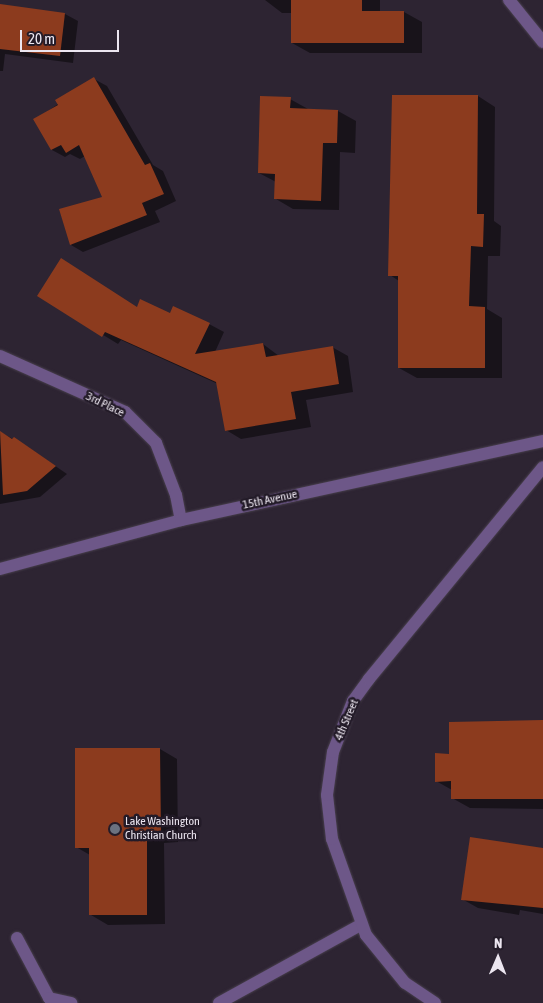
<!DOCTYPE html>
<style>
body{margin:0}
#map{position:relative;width:543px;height:1003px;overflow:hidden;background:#2d2432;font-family:"Asap Condensed",sans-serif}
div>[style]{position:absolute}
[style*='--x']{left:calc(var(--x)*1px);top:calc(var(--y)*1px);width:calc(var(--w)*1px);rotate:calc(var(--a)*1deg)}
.shadow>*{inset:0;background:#0007}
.building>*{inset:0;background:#8c3b1e}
.roads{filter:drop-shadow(0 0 1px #483f4d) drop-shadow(0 0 1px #483f4d)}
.minor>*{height:12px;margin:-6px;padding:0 6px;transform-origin:6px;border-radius:6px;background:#6d5788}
.dots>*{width:14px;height:14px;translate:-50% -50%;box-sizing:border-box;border:2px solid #231b28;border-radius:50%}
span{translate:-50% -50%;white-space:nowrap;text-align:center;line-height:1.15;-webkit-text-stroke:5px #231b28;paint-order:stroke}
.street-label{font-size:12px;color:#ece6f0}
.poi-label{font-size:12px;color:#ece6f0}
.left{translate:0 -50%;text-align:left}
.north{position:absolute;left:473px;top:933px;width:50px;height:50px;-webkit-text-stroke:4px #231b28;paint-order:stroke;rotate:1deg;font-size:14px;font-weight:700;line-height:20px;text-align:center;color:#ece6f0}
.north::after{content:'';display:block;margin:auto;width:18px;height:22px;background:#ece6f0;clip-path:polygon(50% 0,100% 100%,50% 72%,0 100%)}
.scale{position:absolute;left:20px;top:30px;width:99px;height:22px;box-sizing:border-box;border:2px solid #ece6f0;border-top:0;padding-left:6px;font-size:15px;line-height:18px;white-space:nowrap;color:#ece6f0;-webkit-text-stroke:4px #231b28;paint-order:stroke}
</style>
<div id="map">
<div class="shadow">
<div style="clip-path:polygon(265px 0,380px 0,380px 12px,404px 12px,422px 22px,422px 53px,310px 53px,292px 43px,292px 13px,282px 13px)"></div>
<div style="clip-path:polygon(0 6px,65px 14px,78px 21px,73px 63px,5px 54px,3px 71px,0 71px)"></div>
<div style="clip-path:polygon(94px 79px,107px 86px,153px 165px,163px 171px,176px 201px,155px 211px,160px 222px,83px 252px,71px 245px,104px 198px,85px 156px,80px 159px,70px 154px,65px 157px,52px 150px,35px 120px)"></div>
<div style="clip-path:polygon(478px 96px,495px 107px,494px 221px,501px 226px,500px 256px,488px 256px,487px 309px,502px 318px,502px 378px,417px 378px,399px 368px,399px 281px,390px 275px)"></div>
<div style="clip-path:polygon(290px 99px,308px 109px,338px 111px,356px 121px,355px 153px,340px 152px,339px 210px,293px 209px,276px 199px,276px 182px,259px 173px)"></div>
<div style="clip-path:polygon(39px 296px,137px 308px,209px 324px,224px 332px,215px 352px,263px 344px,279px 356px,332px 347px,348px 356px,353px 392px,306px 400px,311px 427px,241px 439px,226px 430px,218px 384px,121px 340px,118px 344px)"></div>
<div style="clip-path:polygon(0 432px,26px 446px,67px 474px,40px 497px,0 504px)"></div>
<div style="clip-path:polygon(543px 721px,543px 809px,470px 808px,452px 798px,452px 790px,436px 781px)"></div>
<div style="clip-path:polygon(160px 749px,177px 759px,178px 842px,164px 843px,165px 924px,108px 925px,91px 915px,90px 855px,76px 847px)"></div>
<div style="clip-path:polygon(543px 849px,543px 914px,520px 910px,519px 915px,478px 908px,462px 899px)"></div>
</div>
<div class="building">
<div style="clip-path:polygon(291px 0,362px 0,362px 11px,404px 11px,404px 43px,291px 43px)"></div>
<div style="clip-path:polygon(0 4px,65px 13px,60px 56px,0 49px)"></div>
<div style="clip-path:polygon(94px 77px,145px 165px,150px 163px,164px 194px,142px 203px,147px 215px,70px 245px,59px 209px,102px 197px,79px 145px,66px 153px,61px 145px,51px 150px,33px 119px,58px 105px,55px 100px)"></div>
<div style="clip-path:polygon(392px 95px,478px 95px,477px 214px,484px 214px,483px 247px,471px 246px,469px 306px,485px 307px,485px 368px,398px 368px,398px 276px,388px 276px)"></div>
<div style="clip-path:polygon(260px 96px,291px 97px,290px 108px,338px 110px,337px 143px,323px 143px,321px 201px,274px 199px,275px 174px,258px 173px)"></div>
<div style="clip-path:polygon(61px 258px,137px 307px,140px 299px,170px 313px,173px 306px,210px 323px,195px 354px,263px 343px,266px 357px,333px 346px,339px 384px,291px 392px,296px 419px,225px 431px,216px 382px,105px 332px,102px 337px,37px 296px)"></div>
<div style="clip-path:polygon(0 431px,12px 439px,14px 437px,56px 466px,27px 491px,3px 495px)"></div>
<div style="clip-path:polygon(543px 720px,543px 799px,451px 799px,451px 781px,435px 782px,435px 753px,449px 754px,449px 722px)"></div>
<div style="clip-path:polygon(75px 748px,160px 748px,161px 833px,147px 833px,147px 915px,89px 915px,89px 848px,75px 848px)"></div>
<div style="clip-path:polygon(470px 837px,543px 848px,543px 908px,461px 900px)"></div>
</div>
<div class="roads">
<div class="minor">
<div style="--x:509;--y:0;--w:54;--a:51"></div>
<div style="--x:0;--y:356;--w:137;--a:24.1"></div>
<div style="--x:125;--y:412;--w:44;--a:45"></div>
<div style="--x:156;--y:443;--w:56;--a:69"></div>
<div style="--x:176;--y:495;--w:25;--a:79"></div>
<div style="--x:0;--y:569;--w:188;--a:-15.1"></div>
<div style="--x:181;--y:520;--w:371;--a:-12.3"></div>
<div style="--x:17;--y:938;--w:68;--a:61.9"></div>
<div style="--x:49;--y:998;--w:23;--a:13"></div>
<div style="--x:219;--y:1003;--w:163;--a:-28.9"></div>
<div style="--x:435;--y:1003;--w:36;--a:-146"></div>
<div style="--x:405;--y:983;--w:62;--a:-129.1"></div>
<div style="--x:366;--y:935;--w:102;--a:-109.5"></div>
<div style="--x:332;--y:839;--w:44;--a:-96.5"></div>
<div style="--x:327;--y:795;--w:43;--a:-82.1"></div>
<div style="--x:333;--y:752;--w:55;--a:-68.6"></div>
<div style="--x:353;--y:701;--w:27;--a:-54"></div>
<div style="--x:369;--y:679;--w:274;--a:-50.6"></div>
</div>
</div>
<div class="dots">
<div style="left:115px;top:829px;background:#6b7280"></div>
</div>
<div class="street-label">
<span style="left:105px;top:405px;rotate:26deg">3rd Place</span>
<span style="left:270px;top:500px;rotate:-12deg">15th Avenue</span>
<span style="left:347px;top:720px;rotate:-67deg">4th Street</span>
</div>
<div class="poi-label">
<span class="left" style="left:125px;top:829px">Lake Washington<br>Christian Church</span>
</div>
<div class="north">N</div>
<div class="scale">20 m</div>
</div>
